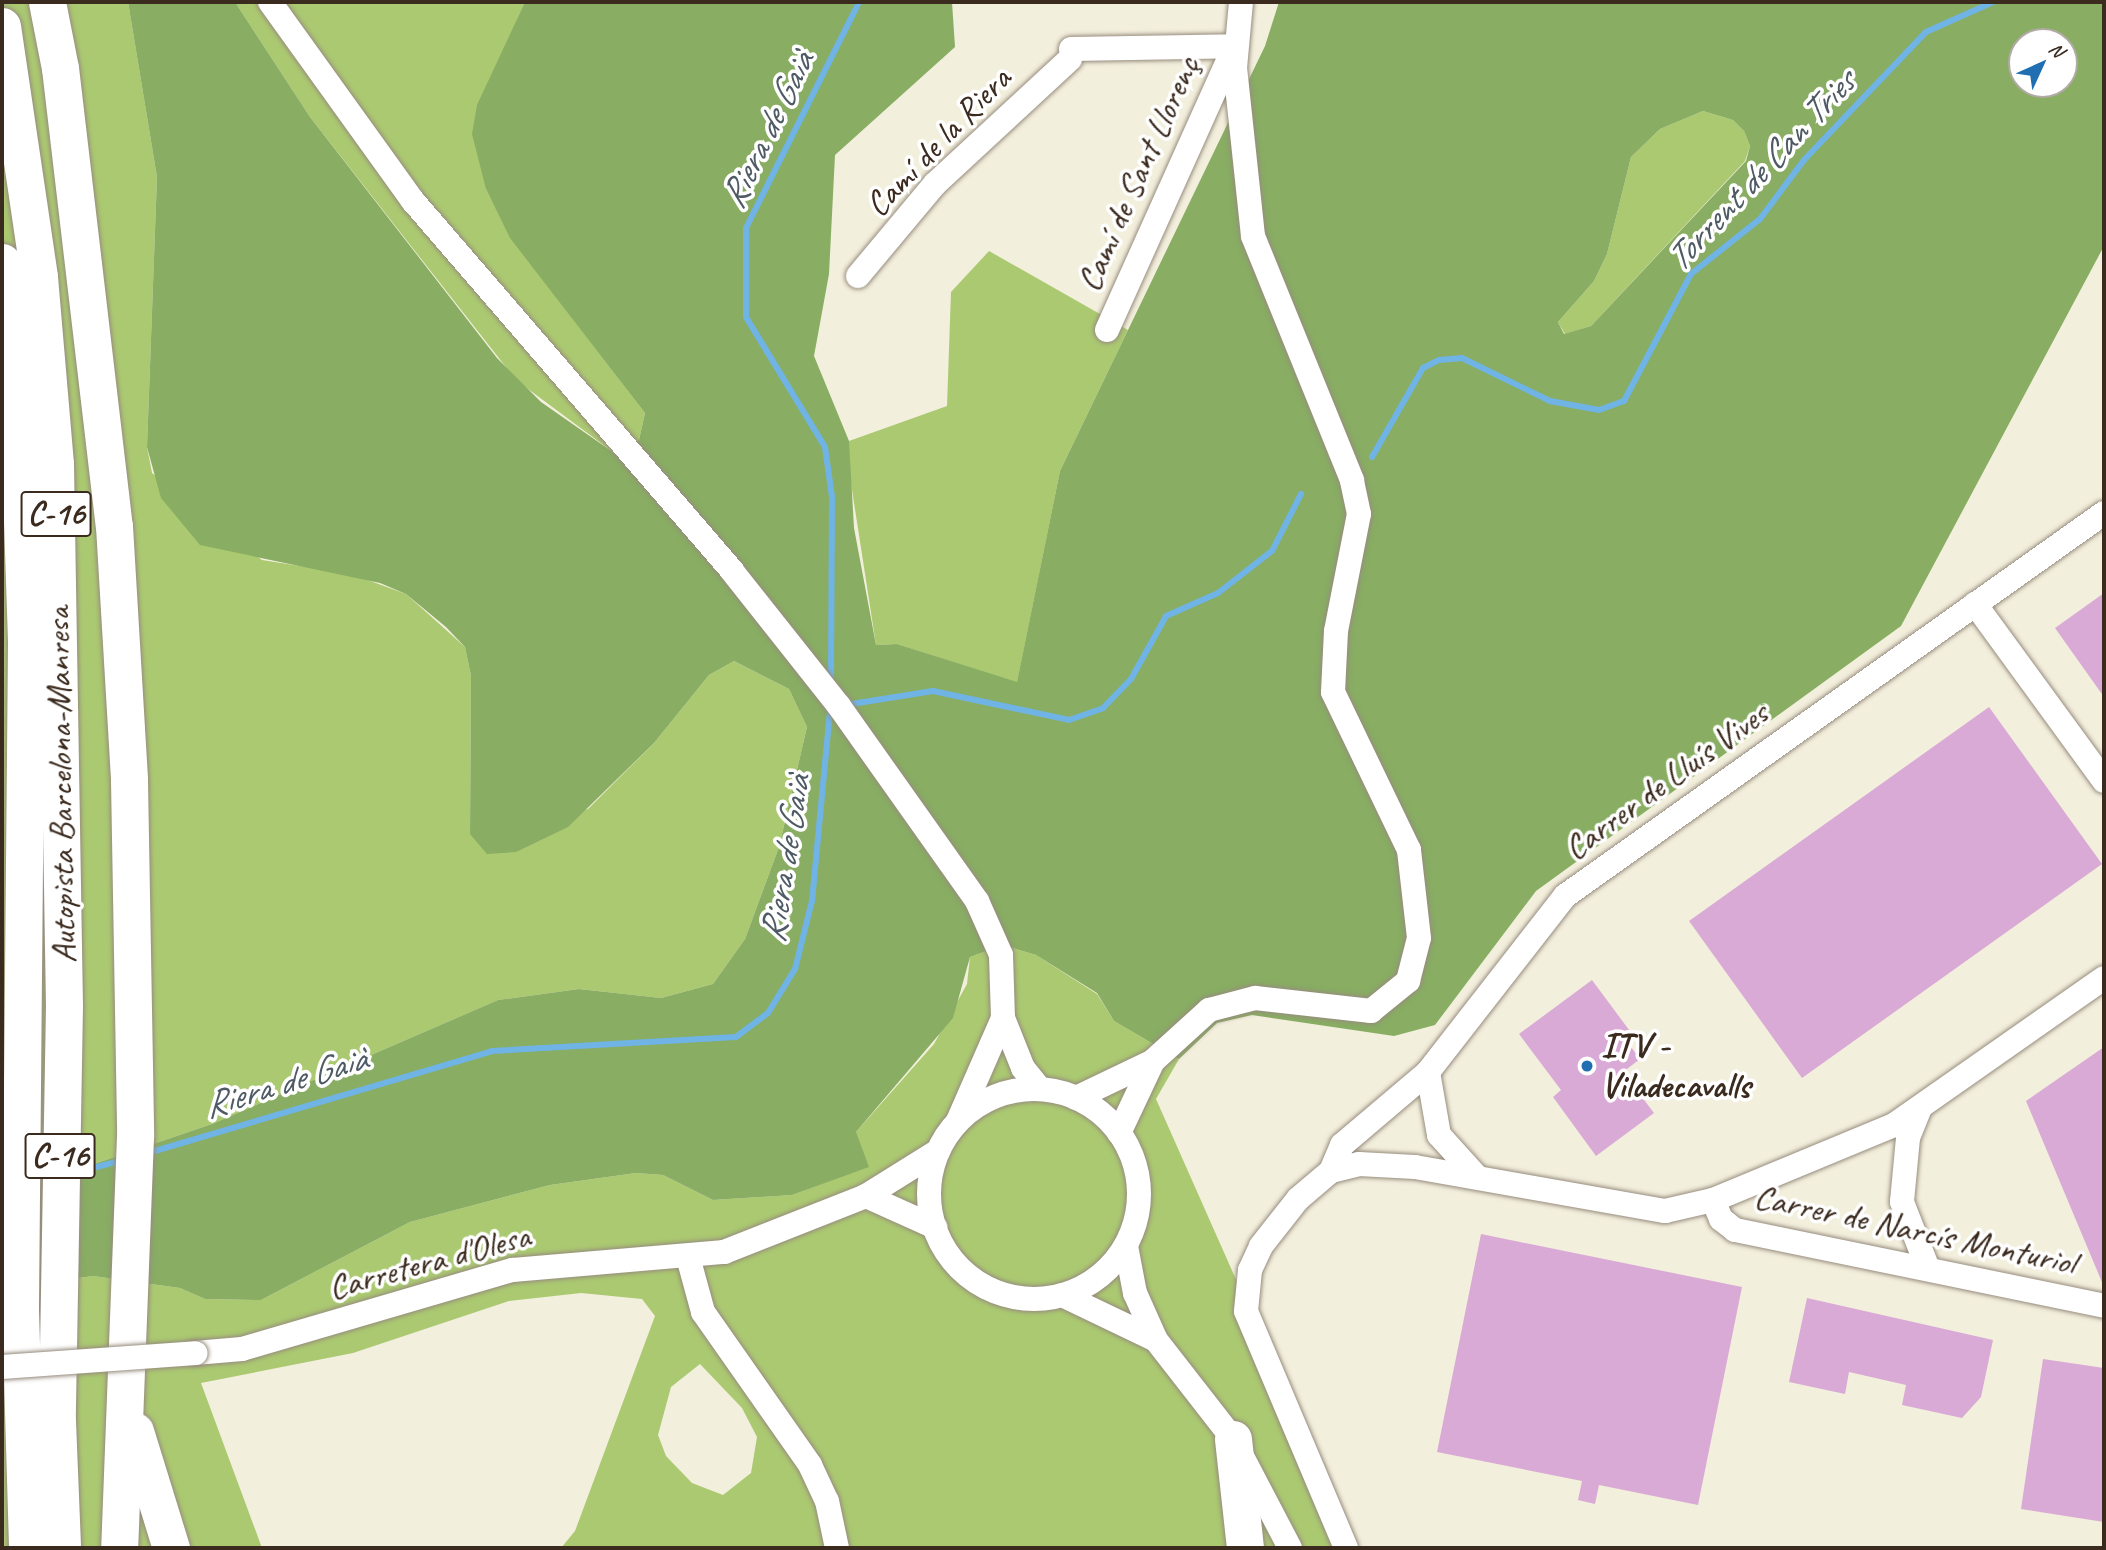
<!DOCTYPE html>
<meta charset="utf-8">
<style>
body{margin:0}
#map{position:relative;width:2106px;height:1550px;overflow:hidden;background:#f3efdd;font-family:Caveat,sans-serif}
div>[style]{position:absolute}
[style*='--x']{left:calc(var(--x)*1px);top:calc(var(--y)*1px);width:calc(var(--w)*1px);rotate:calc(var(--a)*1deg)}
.green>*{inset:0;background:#abc971}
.forest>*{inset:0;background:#88ad63}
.stream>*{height:6px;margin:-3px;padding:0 3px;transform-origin:3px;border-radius:3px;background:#70b4e6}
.building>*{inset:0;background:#d9aad5}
.roads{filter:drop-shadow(0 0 2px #978c7e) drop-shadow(0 0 2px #978c7e)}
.minor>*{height:24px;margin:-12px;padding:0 12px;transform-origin:12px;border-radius:12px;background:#fff}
.minor>.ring{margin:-12px;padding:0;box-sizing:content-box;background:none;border:24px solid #fff;border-radius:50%}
.highway>*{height:37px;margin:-18.5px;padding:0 18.5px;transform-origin:18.5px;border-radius:18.5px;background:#fff}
.bridges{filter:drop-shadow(0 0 2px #978c7e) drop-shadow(0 0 2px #978c7e)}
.minor-bridge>*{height:24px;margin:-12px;padding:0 12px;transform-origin:12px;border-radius:12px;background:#fff}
.dots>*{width:19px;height:19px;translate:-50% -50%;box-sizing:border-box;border:4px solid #fff;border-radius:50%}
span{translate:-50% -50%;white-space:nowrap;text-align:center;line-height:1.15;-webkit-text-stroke:7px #fff;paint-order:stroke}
.shield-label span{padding:2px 5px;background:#fff;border:2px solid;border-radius:5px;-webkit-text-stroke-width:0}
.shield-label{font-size:33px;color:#3b2a1e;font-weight:700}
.street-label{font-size:35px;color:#3b2a1e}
.poi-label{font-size:35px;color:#3b2a1e;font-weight:700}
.left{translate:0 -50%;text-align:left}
.water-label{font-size:37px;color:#4e5a64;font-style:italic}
.frame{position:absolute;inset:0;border:4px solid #3b2a1e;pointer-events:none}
.north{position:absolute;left:2008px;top:28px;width:70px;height:70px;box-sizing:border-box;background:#fff;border:2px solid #b1aaa5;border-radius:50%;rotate:45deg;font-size:19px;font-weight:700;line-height:28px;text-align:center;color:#3b2a1e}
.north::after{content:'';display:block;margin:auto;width:24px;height:32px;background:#1f6fb2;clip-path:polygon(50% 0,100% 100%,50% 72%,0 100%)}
</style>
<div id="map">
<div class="green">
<div style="clip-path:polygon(2px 2px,128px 2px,157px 177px,147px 447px,152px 473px,262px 560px,351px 574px,406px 594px,465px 647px,471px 676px,470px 834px,588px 809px,654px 743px,709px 675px,734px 661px,789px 689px,807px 727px,779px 847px,745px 939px,713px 984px,661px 998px,579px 989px,498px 1000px,212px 1124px,91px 1165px,2px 1179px)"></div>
<div style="clip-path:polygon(235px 2px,525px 2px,491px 78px,486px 189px,511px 238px,645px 413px,639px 440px,617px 455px,516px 380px,310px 117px)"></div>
<div style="clip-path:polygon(1703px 111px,1733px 120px,1744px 131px,1750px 146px,1745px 161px,1591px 326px,1565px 334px,1558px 322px,1594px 281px,1607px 254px,1631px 157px,1660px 129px)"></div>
<div style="clip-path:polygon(989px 251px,1128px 330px,1060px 471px,1017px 683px,897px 644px,876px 645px,846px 451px,849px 441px,947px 406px,951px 292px)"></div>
<div style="clip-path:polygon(evenodd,1003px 945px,1036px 955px,1097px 994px,1114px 1021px,1179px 1059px,1156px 1099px,1355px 1548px,561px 1548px,575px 1531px,655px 1316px,642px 1299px,581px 1293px,509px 1301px,353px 1353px,201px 1383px,262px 1548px,2px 1548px,2px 1289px,93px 1276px,180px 1288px,205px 1299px,261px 1300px,410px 1222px,550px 1185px,636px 1173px,663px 1175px,713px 1200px,792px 1195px,845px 1175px,856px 1132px,934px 1044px,967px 984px,970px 957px,1003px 945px,700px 1364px,742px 1408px,757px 1437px,751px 1473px,723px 1495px,692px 1483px,666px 1456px,658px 1435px,671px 1387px,700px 1364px)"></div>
</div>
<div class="forest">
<div style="clip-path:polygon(evenodd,128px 2px,235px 2px,310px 117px,497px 358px,541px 402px,617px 455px,639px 440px,645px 413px,510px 238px,486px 189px,472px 134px,477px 105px,525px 2px,952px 2px,955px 47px,835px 155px,829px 274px,814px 356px,849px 441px,854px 528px,876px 645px,897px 644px,1017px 682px,1060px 471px,1265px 46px,1279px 2px,2104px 2px,2104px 246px,1901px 626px,1536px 891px,1435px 1025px,1394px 1036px,1252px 1015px,1217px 1023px,1179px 1059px,1114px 1021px,1097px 993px,1036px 955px,1003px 945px,970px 957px,953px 1018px,856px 1132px,869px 1167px,792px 1195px,713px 1200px,663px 1175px,636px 1173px,550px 1185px,410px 1222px,261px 1300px,205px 1299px,180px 1288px,93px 1276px,2px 1289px,2px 1179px,91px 1165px,212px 1124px,498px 1000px,579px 989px,661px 998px,713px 984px,745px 939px,779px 847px,807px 727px,789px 689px,734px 661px,709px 675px,654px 743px,568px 827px,516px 852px,487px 854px,470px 834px,471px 676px,465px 647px,446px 627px,406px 594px,380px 583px,200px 545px,161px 498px,147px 447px,157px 177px,128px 2px,2022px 42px,2064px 42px,2064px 84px,2022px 84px,2022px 42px,128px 2px,1703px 111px,1733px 120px,1744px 131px,1750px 146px,1746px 161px,1591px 326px,1564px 334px,1558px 322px,1594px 281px,1607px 254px,1631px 157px,1660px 129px,1703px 111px)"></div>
</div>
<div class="stream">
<div style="--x:1372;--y:457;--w:103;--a:-60.2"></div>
<div style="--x:1423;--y:368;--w:18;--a:-27"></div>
<div style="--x:1439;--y:360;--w:23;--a:-5"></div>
<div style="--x:1462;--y:358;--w:98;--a:26"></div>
<div style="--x:1550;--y:401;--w:50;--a:10.4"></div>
<div style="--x:1599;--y:410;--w:27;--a:-20"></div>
<div style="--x:1624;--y:401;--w:144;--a:-62.2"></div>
<div style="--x:1691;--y:274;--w:88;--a:-38.6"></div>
<div style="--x:1760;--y:219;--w:74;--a:-53.3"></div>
<div style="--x:1804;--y:160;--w:177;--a:-46.4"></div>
<div style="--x:1926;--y:32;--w:73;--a:-24.1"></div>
<div style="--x:831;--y:684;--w:187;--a:-89.7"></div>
<div style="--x:832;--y:497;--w:50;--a:-98"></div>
<div style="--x:825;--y:447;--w:152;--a:-121.3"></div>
<div style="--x:746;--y:317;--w:89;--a:-90"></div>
<div style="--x:746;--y:228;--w:253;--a:-63.4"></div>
<div style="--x:845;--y:705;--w:89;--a:-9"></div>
<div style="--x:933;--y:691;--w:139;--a:12"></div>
<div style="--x:1069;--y:720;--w:36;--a:-19"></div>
<div style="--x:1103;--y:708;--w:40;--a:-46"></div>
<div style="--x:1131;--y:679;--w:72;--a:-60.9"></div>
<div style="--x:1166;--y:616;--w:57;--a:-23.9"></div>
<div style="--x:1218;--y:593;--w:68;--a:-37.9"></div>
<div style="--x:1272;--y:551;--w:64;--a:-63"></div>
<div style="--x:148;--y:1153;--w:359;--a:-16.5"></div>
<div style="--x:492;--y:1051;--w:244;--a:-3.3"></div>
<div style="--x:736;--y:1037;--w:40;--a:-37"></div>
<div style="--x:768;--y:1013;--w:52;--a:-58.5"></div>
<div style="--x:795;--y:969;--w:70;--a:-76"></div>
<div style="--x:812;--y:901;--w:193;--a:-84.6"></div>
<div style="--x:73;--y:1173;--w:53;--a:-14.3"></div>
</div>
<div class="building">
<div style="clip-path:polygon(2104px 593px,2104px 697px,2055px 628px)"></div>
<div style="clip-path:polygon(1989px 707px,2102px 864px,1802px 1078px,1689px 921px)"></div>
<div style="clip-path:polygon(1592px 980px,1635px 1038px,1628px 1043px,1640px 1059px,1623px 1072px,1654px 1113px,1596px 1156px,1553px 1097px,1561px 1090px,1519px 1034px)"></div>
<div style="clip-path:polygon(2104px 1047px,2104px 1287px,2026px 1101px)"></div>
<div style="clip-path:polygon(1481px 1234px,1742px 1287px,1698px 1505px,1599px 1485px,1595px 1504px,1578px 1500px,1582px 1481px,1437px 1452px)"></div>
<div style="clip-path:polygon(1807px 1298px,1993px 1340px,1981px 1397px,1962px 1418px,1902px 1405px,1906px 1385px,1849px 1372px,1845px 1394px,1789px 1382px)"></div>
<div style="clip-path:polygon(2043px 1359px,2104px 1368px,2104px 1522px,2021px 1509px)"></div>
</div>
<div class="roads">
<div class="minor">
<div style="--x:270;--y:2;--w:245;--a:54.3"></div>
<div style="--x:413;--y:201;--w:489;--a:49.2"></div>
<div style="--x:732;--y:571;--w:172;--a:51.6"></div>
<div style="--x:839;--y:706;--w:239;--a:54.7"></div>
<div style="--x:977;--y:901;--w:59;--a:66"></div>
<div style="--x:1001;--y:955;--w:63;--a:88.2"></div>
<div style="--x:1003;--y:1018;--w:112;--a:113.6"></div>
<div style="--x:1071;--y:49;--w:164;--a:-1"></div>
<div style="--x:858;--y:276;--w:120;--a:-50.1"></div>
<div style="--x:935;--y:184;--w:184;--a:-42.8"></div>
<div style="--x:1107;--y:330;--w:310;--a:-65.8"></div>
<div style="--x:1975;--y:604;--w:219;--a:53.9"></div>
<div style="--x:1003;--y:1018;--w:54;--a:68.2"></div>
<div style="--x:1023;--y:1068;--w:27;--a:51"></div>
<div style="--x:1428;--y:1072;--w:64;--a:80.1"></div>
<div style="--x:1439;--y:1135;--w:57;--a:47.9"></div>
<div class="ring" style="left:929px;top:1089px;width:186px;height:186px"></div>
<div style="--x:1076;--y:1098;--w:81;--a:-25.6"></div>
<div style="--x:1920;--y:1108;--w:32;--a:112"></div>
<div style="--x:1908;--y:1138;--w:64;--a:95.4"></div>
<div style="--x:1902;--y:1202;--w:69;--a:68.7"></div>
<div style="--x:1119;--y:1133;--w:80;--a:-64.7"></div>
<div style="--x:1153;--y:1061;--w:76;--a:-42.3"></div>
<div style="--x:1209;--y:1010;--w:48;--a:-14.6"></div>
<div style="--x:1255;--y:998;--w:117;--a:6.4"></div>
<div style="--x:1371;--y:1011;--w:48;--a:-39"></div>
<div style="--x:1408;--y:981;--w:44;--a:-75.7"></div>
<div style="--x:1419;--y:938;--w:89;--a:-96.5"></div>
<div style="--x:1409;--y:850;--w:175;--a:-115.7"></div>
<div style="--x:1333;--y:692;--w:61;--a:-87.2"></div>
<div style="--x:1336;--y:631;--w:119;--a:-78.9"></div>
<div style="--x:1359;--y:514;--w:35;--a:-102"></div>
<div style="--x:1352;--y:480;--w:263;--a:-112.1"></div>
<div style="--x:1253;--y:236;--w:169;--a:-96.1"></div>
<div style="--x:1235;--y:68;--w:66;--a:-84.8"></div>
<div style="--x:1331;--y:1171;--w:28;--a:-67"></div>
<div style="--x:1342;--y:1145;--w:113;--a:-40.3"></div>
<div style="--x:1428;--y:1072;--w:223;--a:-52.1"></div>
<div style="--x:1565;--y:896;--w:661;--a:-35.4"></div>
<div style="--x:866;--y:1196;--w:76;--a:24.2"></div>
<div style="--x:1713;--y:1200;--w:21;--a:67"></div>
<div style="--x:1721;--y:1219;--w:18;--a:38"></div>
<div style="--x:1735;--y:1230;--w:377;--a:11.6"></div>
<div style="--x:1126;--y:1246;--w:48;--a:79.2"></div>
<div style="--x:1135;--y:1293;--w:51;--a:65.9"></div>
<div style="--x:1156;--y:1340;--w:125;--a:52.1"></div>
<div style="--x:1233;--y:1439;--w:123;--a:62.4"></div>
<div style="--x:688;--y:1257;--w:57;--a:74.7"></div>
<div style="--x:703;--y:1312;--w:187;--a:55"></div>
<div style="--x:810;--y:1465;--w:40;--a:65"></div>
<div style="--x:827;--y:1501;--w:48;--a:78"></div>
<div style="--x:1062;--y:1295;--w:104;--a:25.6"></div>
<div style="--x:195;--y:1353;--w:47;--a:-4.9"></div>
<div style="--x:242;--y:1349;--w:282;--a:-16.3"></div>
<div style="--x:513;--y:1270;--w:212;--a:-4.9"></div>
<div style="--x:724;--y:1252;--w:153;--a:-21.5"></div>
<div style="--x:866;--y:1196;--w:85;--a:-32"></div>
<div style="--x:1346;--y:1548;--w:257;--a:-112.9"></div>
<div style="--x:1246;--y:1311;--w:41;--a:-84.4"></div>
<div style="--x:1250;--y:1270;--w:26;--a:-65"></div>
<div style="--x:1261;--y:1246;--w:60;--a:-51.8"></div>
<div style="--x:1298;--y:1199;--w:43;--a:-40.3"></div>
<div style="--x:1331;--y:1171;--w:29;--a:-14"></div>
<div style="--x:1359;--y:1164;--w:56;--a:3.1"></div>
<div style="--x:1415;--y:1167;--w:254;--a:10"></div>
<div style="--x:1665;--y:1211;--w:49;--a:-12.9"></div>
<div style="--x:1713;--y:1200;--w:196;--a:-22.5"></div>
<div style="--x:1894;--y:1125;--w:256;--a:-35"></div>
</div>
<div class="highway">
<div style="--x:47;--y:2;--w:67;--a:78.9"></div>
<div style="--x:60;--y:68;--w:461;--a:83.3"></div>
<div style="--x:114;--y:526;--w:254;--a:86.6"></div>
<div style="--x:129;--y:780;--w:356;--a:89"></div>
<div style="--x:135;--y:1136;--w:412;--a:92.2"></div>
<div style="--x:2;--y:26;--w:254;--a:81.6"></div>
<div style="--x:39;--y:277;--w:188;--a:85.1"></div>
<div style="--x:55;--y:464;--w:541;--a:89.05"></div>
<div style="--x:64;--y:1005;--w:416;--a:91"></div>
<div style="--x:57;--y:1421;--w:127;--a:87.7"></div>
<div style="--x:2;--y:262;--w:199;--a:84.8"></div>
<div style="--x:20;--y:460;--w:184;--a:88.1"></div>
<div style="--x:26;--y:644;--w:666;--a:90.52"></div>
<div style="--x:20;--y:1310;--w:238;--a:88.3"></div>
<div style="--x:135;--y:1431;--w:122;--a:72.9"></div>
<div style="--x:1233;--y:1439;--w:110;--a:83.7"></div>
</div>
</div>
<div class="bridges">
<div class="minor-bridge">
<div style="--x:2;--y:1367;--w:194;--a:-4.1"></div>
</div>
</div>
<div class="dots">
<div style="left:1587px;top:1066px;background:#1f6fb2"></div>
</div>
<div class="shield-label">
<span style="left:56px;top:514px">C-16</span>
<span style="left:60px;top:1156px">C-16</span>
</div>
<div class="street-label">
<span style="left:938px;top:142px;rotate:-46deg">Camí de la Riera</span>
<span style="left:1138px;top:174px;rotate:-66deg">Camí de Sant Llorenç</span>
<span style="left:1666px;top:781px;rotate:-36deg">Carrer de Lluís Vives</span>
<span style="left:61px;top:785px;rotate:-91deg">Autopista Barcelona-Manresa</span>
<span style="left:1915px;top:1230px;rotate:12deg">Carrer de Narcís Monturiol</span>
<span style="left:429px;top:1262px;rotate:-15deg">Carretera d'Olesa</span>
</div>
<div class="poi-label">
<span class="left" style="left:1601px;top:1066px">ITV -<br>Viladecavalls</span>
</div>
<div class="water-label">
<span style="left:767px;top:130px;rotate:-64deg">Riera de Gaià</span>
<span style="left:1760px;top:171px;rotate:-47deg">Torrent de Can Tries</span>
<span style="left:785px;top:859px;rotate:-81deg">Riera de Gaià</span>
<span style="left:285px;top:1082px;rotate:-17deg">Riera de Gaià</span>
</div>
<div class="frame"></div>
<div class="north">N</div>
</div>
